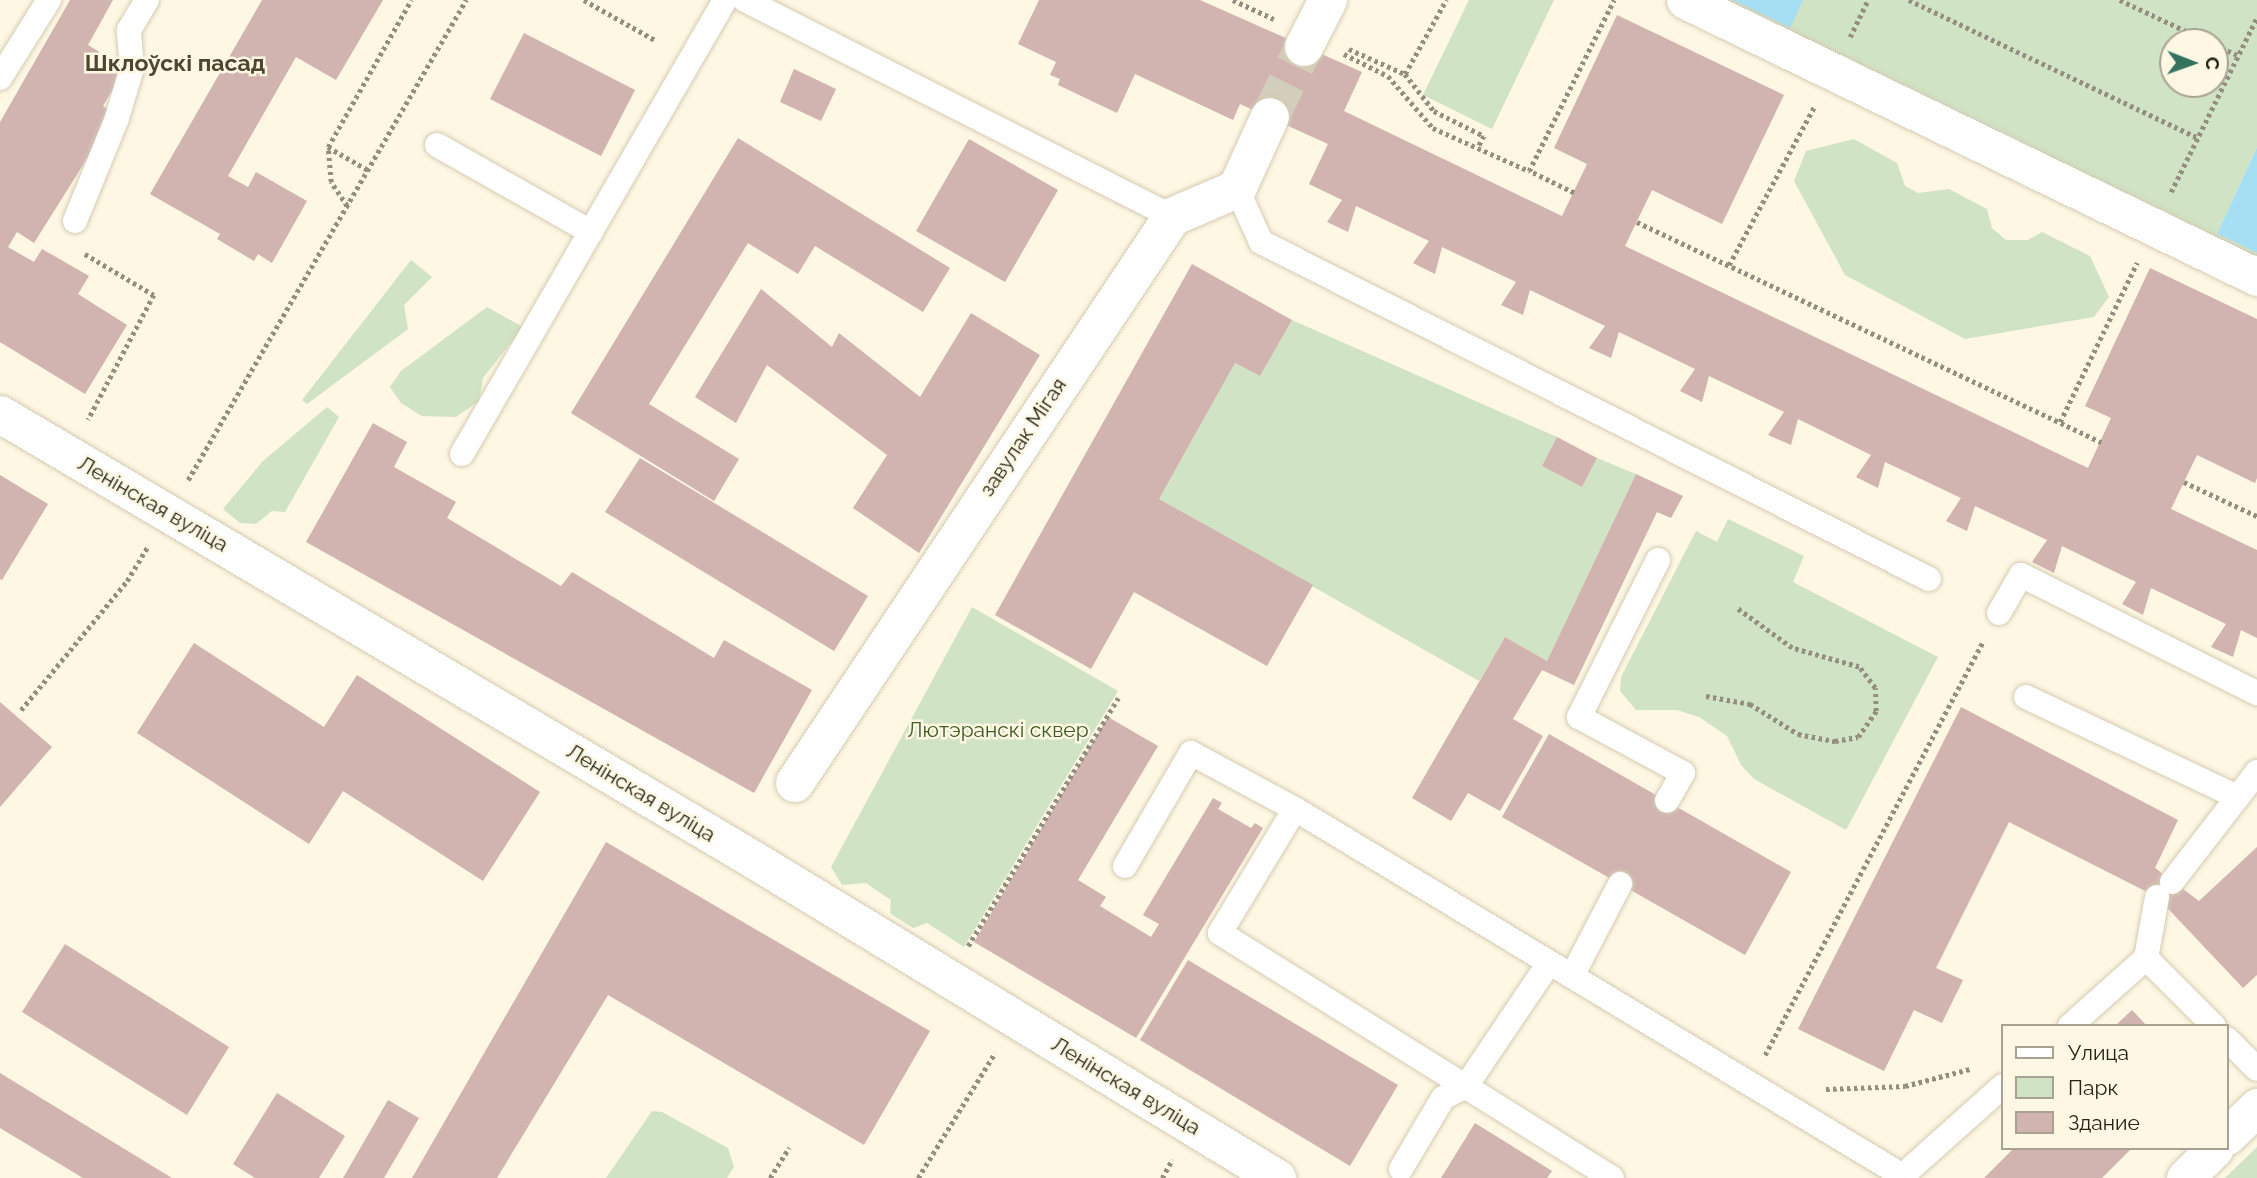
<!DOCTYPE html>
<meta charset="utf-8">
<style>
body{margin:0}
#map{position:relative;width:2257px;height:1178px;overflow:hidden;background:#fef7e3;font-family:Raleway,sans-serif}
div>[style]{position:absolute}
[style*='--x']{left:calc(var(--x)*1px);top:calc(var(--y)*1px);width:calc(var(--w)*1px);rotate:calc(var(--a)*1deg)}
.green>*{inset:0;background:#d0e3c4}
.water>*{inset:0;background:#a6dff4}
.building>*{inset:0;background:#d1b3b0}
.minor-tunnel>*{height:38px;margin-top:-19px;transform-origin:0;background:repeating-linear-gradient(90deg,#d3cdbb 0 38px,transparent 0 57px)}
.path>*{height:4.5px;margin-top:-2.25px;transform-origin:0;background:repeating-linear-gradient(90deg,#938e7f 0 3.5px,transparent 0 7px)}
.roads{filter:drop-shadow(0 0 2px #d4ccb3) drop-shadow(0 0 2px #d4ccb3)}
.service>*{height:24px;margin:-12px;padding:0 12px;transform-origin:12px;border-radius:12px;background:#fff}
.pedestrian>*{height:37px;margin:-18.5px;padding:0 18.5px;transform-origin:18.5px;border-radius:18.5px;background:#fff}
.minor>*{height:38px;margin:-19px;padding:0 19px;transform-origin:19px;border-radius:19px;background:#fff}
span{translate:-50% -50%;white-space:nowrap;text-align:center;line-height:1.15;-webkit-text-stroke:5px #fef7e3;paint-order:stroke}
.street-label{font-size:21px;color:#262319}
.park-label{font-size:21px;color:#3c5c21}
.neighbourhood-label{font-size:23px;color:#4d4630;font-weight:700}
.legend{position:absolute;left:2001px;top:1024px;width:228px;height:126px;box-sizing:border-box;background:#fef7e3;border:2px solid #a8a292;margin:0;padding:9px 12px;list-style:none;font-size:21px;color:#262319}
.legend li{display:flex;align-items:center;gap:14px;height:35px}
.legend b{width:35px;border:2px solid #a8a292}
.north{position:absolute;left:2159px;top:28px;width:70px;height:70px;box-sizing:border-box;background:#fef7e3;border:2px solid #a8a292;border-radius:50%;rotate:91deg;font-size:19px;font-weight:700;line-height:28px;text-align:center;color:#262319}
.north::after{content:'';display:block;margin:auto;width:24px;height:32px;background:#347360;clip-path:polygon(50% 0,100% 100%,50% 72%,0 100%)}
</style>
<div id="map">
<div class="green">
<div style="clip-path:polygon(1469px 0,1554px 0,1492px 129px,1423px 95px)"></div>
<div style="clip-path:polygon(evenodd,1711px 0,2257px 0,2257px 147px,2217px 234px,2257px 253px,2257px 261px,1711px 0,2173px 42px,2215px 42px,2215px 84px,2173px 84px,2173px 42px)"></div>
<div style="clip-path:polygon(1854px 139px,1897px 163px,1905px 186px,1918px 193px,1949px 189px,1987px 209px,1992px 228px,2006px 240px,2028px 240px,2042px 232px,2090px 256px,2109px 297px,2094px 317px,1965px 339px,1845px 275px,1794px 181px,1806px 151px)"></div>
<div style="clip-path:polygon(411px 260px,432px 277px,404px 305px,408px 329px,307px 404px,302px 400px)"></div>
<div style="clip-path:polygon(487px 307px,523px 327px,483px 378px,479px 401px,456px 417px,422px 416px,401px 403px,390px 387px,401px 371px)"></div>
<div style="clip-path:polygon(1292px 320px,1557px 437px,1542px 466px,1582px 487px,1597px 458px,1636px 474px,1547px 661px,1505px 637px,1479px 681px,1159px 499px,1235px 363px,1260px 376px)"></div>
<div style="clip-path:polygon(327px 407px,339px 417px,285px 512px,272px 511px,256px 524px,240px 523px,223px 509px,263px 461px)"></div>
<div style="clip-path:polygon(1728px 519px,1804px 556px,1793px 582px,1938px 657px,1846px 830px,1754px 779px,1741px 765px,1727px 736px,1699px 717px,1677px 710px,1636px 710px,1620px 691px,1621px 677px,1696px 531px,1717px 542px)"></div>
<div style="clip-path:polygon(972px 607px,1118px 691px,964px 947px,927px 923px,913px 928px,897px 918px,890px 913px,891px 900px,866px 883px,842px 885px,831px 867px)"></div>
<div style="clip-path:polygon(652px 1111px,662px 1112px,728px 1148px,734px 1167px,727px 1178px,606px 1178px)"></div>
<div style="clip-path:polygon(2257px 1147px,2257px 1178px,2225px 1178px)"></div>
</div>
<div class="water">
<div style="clip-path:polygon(1731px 0,1803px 0,1790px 28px)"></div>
<div style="clip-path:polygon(2257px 147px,2257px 253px,2217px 234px)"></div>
</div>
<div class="building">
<div style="clip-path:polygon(70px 0,113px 0,88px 45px,126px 68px,103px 106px,115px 114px,34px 243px,17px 232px,8px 247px,34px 262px,42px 249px,89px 276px,78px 294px,127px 325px,85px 394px,0 342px,0 122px)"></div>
<div style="clip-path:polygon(262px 0,383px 0,336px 80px,296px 57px,228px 176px,248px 187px,256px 172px,307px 201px,272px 263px,258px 254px,254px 261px,217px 239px,220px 234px,150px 194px)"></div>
<div style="clip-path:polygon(1039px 0,1200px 0,1362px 72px,1344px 111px,1562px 216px,1587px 164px,1554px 148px,1617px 15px,1784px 95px,1722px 224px,1652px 190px,1625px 246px,2088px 468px,2111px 418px,2085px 406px,2150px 268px,2257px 319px,2257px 478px,2255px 483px,2197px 455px,2171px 509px,2257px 550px,2257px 638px,2241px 630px,2233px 657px,2211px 647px,2226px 624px,2151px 588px,2143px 615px,2122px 604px,2136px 582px,2062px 546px,2054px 573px,2032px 562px,2047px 540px,1975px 506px,1967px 531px,1946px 521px,1961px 498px,1885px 462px,1878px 488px,1856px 477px,1871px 455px,1798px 419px,1791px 445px,1768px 435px,1784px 412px,1709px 376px,1702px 402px,1680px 391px,1695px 369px,1619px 332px,1611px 358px,1589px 348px,1605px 326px,1530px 290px,1523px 315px,1501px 305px,1516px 282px,1442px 247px,1435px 274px,1413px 263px,1429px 241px,1356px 206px,1348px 232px,1327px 222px,1342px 200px,1309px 184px,1328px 144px,1240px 104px,1233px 120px,1135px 74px,1117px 113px,1058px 85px,1060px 79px,1050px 75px,1056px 62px,1018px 44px)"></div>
<div style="clip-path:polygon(524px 33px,635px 90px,601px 156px,490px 99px)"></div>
<div style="clip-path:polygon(794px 69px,836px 89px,821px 121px,780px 102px)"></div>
<div style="clip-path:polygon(738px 138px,950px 268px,923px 312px,815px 246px,798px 274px,748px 243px,649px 404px,739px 459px,714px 501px,571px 413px)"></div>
<div style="clip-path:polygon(969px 139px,1058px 190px,1005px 282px,916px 231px)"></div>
<div style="clip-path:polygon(1192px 264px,1292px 320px,1260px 376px,1235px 363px,1159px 499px,1313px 585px,1267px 666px,1134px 592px,1091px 669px,995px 615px)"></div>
<div style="clip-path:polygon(761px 289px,832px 347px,839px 333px,920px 397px,971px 313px,1040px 355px,919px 553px,853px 508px,887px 455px,767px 365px,736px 423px,695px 397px)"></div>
<div style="clip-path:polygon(373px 423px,407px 442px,394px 467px,456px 502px,447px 518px,561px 586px,572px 572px,714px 658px,724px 640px,812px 690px,754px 793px,306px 542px)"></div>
<div style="clip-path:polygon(1557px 437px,1597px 458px,1582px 487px,1542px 466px)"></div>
<div style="clip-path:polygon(640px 458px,868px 596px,834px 651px,605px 512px)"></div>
<div style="clip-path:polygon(1636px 474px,1683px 496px,1671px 518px,1657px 512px,1574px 685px,1542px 670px,1513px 719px,1543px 736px,1500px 811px,1468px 793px,1451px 821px,1412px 798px,1505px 637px,1547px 661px)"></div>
<div style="clip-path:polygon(0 475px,48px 504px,2px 580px,0 579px)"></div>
<div style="clip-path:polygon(194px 643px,324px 727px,357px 675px,540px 792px,483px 881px,343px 791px,309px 844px,137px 733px)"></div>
<div style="clip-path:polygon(0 702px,52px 747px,0 807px)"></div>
<div style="clip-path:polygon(1961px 707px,2178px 820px,2155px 868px,2199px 901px,2257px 847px,2257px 975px,2243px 988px,2157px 897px,2009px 822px,1936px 968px,1963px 980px,1942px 1023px,1914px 1010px,1884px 1071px,1798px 1029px)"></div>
<div style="clip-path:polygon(1108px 717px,1158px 746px,1078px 880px,1106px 897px,1100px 906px,1151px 937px,1159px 924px,1143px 915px,1213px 798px,1222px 803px,1218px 809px,1251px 828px,1255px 823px,1263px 828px,1136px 1038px,974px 942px)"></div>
<div style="clip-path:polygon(1549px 734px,1791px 872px,1745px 955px,1502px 817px)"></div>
<div style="clip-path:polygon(606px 842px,930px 1031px,864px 1145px,608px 995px,497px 1178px,412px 1178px)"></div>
<div style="clip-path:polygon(65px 944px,229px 1047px,187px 1115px,22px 1012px)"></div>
<div style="clip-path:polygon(1188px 960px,1398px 1085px,1350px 1166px,1140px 1040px)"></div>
<div style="clip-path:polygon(2132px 1010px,2147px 1026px,2115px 1026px)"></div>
<div style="clip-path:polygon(0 1073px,172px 1178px,83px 1178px,0 1128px)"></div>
<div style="clip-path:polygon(277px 1093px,345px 1136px,319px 1178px,255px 1178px,233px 1164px)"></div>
<div style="clip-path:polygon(388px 1100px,419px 1118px,384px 1178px,343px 1178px)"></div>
<div style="clip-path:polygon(1475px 1123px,1552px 1171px,1547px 1178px,1441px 1178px)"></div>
<div style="clip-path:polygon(2014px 1148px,2132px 1148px,2102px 1178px,1984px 1178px)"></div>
</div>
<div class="minor-tunnel">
<div style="--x:1270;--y:117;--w:78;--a:-64.1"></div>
</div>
<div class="path">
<div style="--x:584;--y:0;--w:81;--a:29.4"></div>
<div style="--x:1233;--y:0;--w:45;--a:24.9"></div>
<div style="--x:1909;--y:0;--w:318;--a:25.5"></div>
<div style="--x:2120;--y:0;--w:98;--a:25.3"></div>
<div style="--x:1850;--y:37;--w:41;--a:-64.1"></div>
<div style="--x:2215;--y:45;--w:24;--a:24"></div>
<div style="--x:1349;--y:49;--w:61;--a:24.1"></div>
<div style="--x:1405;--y:74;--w:47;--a:51.9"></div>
<div style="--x:1434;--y:111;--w:56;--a:26.6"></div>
<div style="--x:1484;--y:136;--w:13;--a:117"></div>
<div style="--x:1344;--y:54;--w:49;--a:26.6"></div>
<div style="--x:1388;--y:76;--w:69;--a:49.1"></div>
<div style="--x:1433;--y:128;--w:105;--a:24.1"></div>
<div style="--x:1405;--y:74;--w:85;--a:-61"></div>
<div style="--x:328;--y:147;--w:46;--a:29.9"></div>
<div style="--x:2171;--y:192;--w:195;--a:-63.8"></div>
<div style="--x:1574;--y:193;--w:50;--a:-153.9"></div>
<div style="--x:1529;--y:171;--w:191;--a:-63.6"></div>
<div style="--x:347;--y:206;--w:29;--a:-124"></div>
<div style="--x:331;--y:182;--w:35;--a:-95"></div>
<div style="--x:328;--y:147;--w:169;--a:-60.5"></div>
<div style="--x:1637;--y:222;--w:514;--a:25.37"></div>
<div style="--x:85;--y:254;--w:80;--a:30.7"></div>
<div style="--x:154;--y:295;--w:141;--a:117.8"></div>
<div style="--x:1729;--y:265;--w:179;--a:-61.7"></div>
<div style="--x:2060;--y:422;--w:177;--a:-64.2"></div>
<div style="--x:188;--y:480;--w:555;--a:-59.92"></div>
<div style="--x:2184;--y:482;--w:81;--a:25"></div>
<div style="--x:1706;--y:696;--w:45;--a:10.3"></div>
<div style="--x:1750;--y:704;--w:57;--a:32"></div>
<div style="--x:1798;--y:734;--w:38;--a:11"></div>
<div style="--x:1835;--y:741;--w:23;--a:-10"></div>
<div style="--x:1858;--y:737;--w:32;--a:-55"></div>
<div style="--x:1876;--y:711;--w:23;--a:-92"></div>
<div style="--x:1875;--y:688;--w:26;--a:-127"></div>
<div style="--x:1859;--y:667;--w:70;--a:-164.2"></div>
<div style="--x:1792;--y:648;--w:67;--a:-144.2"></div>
<div style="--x:21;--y:710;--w:167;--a:-50.6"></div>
<div style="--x:127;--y:581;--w:39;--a:-59"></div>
<div style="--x:968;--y:946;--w:290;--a:-58.8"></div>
<div style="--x:1765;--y:1055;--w:467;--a:-62.2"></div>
<div style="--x:1826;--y:1089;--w:79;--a:-2.2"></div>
<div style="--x:1905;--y:1086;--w:67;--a:-14.7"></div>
<div style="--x:770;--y:1178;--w:36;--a:-58"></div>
<div style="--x:918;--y:1178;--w:147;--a:-58.4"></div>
<div style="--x:1162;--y:1178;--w:21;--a:-61"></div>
</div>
<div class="roads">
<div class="service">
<div style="--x:745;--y:0;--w:479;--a:26.9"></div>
<div style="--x:0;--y:78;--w:92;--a:-57.9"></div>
<div style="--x:437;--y:145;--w:177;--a:29.5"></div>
<div style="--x:1237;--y:189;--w:58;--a:65.6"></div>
<div style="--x:1261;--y:242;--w:748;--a:26.77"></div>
<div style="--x:75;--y:221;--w:111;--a:-67.8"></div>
<div style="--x:117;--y:118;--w:52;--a:-73.3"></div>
<div style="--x:132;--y:68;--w:38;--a:-95"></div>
<div style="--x:129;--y:30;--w:35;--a:-59"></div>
<div style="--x:462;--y:454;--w:525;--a:-59.92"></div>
<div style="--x:1658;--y:560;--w:176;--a:116.7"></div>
<div style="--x:1579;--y:717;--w:118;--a:28.3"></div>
<div style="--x:1683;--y:773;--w:32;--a:120"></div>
<div style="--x:1999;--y:613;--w:44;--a:-59.9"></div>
<div style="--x:2021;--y:575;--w:264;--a:26.6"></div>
<div style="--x:2026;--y:697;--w:234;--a:25.3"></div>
<div style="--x:1295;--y:809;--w:710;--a:31.12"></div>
<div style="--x:1125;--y:866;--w:131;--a:-59.7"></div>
<div style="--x:1191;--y:753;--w:118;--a:28.3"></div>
<div style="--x:1295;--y:809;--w:145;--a:121.2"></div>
<div style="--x:1220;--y:933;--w:462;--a:32"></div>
<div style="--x:2172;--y:882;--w:139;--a:-52.3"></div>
<div style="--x:2157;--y:897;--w:62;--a:100.2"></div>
<div style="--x:2146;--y:958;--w:96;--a:45"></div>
<div style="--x:1572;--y:976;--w:104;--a:-62.4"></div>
<div style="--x:2070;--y:1026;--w:102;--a:-41.8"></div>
<div style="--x:2227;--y:1039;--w:42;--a:45"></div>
<div style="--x:1401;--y:1169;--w:82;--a:-59.4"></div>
<div style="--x:1443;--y:1098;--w:26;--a:-28"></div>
<div style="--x:1466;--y:1086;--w:148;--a:-56"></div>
<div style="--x:1900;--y:1178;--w:138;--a:-41.8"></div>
</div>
<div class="pedestrian">
<div style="--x:1685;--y:0;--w:636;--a:25.84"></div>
<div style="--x:0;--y:414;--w:872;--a:30.59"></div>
<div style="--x:751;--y:858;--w:616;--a:31.31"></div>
<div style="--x:2227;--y:1136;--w:42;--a:-44"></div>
<div style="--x:2185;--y:1178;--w:42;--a:-45"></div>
</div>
<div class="minor">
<div style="--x:1304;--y:47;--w:53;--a:-62.9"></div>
<div style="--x:795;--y:783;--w:680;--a:-56.33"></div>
<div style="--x:1172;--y:217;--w:71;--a:-23.3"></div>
<div style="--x:1237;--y:189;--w:79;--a:-65.4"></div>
</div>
</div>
<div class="street-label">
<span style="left:1023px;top:437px;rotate:-56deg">завулак Мігая</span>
<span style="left:153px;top:504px;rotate:30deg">Ленінская вуліца</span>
<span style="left:641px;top:793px;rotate:31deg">Ленінская вуліца</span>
<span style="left:1126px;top:1086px;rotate:31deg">Ленінская вуліца</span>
</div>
<div class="park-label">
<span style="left:998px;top:730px">Лютэранскі сквер</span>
</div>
<div class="neighbourhood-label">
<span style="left:175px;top:63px">Шклоўскі пасад</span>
</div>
<ul class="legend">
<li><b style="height:9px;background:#fff"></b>Улица</li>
<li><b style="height:19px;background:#d0e3c4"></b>Парк</li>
<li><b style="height:19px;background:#d1b3b0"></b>Здание</li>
</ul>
<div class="north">С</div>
</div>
